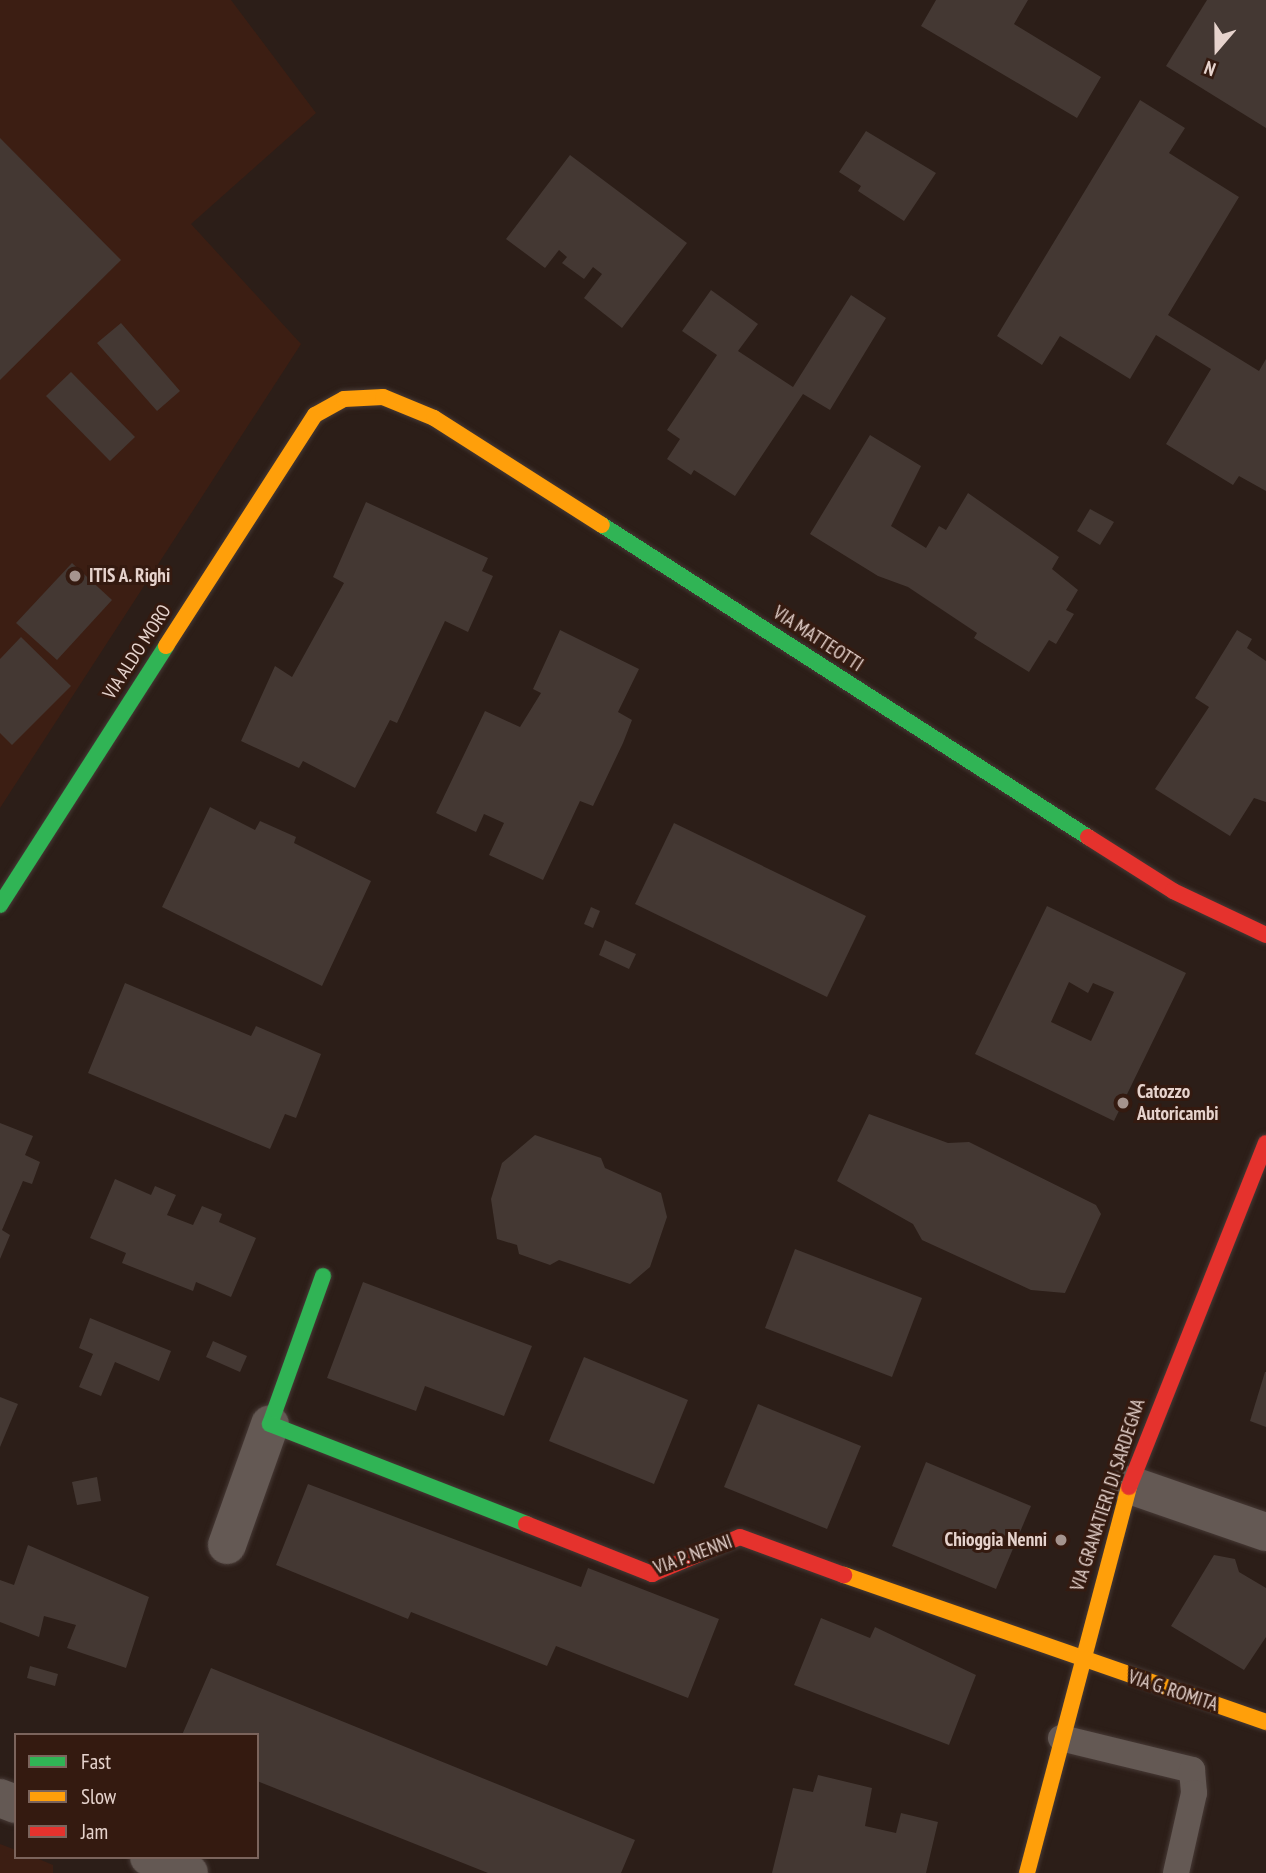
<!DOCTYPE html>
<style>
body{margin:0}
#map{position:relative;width:1266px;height:1873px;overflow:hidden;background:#2c1e18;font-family:"PT Sans Narrow",sans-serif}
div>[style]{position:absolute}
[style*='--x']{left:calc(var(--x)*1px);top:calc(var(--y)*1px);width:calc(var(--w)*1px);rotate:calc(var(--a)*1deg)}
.built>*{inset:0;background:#3c1e13}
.building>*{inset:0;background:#443833}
.roads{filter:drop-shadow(0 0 2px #463935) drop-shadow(0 0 2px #463935)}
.lane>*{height:26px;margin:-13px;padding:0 13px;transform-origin:13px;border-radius:13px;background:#645954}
.street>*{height:38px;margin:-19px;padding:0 19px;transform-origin:19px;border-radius:19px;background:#645954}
.fast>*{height:16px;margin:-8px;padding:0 8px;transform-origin:8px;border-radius:8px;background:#30b455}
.slow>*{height:16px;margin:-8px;padding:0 8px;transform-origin:8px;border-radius:8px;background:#ff9f0a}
.jam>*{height:16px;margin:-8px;padding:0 8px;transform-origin:8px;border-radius:8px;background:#e5322d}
.dots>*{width:19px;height:19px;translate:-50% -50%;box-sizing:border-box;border:4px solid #341a10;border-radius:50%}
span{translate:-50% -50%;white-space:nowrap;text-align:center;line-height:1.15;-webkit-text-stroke:6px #341a10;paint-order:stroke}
.poi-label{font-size:19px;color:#e6d3cd;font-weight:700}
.left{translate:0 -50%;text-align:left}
.right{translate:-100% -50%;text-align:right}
.street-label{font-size:19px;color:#e6d3cd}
.legend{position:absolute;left:14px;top:1733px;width:245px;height:126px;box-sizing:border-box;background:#341a10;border:2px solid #7b645c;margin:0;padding:9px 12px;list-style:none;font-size:21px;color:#e6d3cd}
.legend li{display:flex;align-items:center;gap:14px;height:35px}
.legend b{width:35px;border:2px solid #7b645c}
.north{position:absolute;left:1182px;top:14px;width:70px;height:70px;-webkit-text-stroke:5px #341a10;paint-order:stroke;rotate:200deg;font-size:19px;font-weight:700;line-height:28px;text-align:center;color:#e6d3cd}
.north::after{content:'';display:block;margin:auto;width:24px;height:32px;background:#e6d3cd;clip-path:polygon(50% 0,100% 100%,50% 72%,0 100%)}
</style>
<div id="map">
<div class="built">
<div style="clip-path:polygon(0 0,231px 0,316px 113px,191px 224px,301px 344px,0 808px)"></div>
<div style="clip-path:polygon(0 1844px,16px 1850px,16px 1857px,34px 1857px,53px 1865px,53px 1873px,0 1873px)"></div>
</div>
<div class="building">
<div style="clip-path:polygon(936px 0,1028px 0,1014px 24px,1101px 77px,1077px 118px,921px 26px)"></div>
<div style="clip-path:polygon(1207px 0,1266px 0,1266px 128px,1166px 66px)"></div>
<div style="clip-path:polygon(1140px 100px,1185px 128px,1169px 153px,1239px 197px,1168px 315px,1259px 371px,1266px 359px,1266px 491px,1239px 476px,1233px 485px,1166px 444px,1211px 369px,1156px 335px,1130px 379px,1060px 336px,1042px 365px,997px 336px)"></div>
<div style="clip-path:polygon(866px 131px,936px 173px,904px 221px,858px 191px,861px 186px,839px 172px)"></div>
<div style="clip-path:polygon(0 138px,121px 260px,0 380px)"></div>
<div style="clip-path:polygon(570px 155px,687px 243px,622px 328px,584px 298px,602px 274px,593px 267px,584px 279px,562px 263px,567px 257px,559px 250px,545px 268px,506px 239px)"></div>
<div style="clip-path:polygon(711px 290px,758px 324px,738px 351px,793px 387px,851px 295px,886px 318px,830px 410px,803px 394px,735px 496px,694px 470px,691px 475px,667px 459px,680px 439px,667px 430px,717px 355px,682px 331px)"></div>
<div style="clip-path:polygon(121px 323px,180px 391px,157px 411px,97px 343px)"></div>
<div style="clip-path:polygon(71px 372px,135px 437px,110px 461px,46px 396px)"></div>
<div style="clip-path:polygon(870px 435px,921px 466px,891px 526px,926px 548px,939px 526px,946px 530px,968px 493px,1059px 557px,1052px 569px,1078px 590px,1066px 610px,1074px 614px,1056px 644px,1049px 640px,1029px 672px,974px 638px,977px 633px,908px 587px,878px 576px,810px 534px)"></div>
<div style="clip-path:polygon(366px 502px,488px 558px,482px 571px,493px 576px,468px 632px,445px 621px,397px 723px,390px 720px,355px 788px,303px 761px,299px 768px,241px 741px,275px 666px,292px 677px,344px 583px,333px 577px)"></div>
<div style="clip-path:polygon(1090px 509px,1114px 522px,1100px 545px,1077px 531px)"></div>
<div style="clip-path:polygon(72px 563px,112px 600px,57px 660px,16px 623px)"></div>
<div style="clip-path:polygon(560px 630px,639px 669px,618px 712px,632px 720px,623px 743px,593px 806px,580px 801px,543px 880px,489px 855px,504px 823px,484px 814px,476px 832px,436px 813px,485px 711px,520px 727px,541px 693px,533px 689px)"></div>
<div style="clip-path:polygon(1237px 630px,1252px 639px,1247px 648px,1266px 661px,1266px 802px,1254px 798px,1230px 836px,1155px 789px,1209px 707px,1195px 698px)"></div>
<div style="clip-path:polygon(21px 637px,71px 686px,12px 745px,0 733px,0 659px)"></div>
<div style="clip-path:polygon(210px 807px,255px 830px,260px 821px,296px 837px,294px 843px,371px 881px,322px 986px,162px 907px)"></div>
<div style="clip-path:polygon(674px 823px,866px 916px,827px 997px,635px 904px)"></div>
<div style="clip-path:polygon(evenodd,1047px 906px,1186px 973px,1114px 1121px,975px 1054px,1047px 906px,1069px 982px,1088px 993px,1093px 983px,1114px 992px,1091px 1041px,1051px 1022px,1069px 982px)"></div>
<div style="clip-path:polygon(591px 907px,600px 911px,593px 928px,584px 924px)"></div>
<div style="clip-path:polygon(605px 940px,636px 954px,629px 969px,599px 955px)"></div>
<div style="clip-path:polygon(125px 983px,251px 1036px,256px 1026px,321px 1054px,296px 1118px,285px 1114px,270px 1149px,88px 1073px)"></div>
<div style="clip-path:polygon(869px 1114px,948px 1143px,969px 1142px,1096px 1205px,1101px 1214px,1065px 1293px,1031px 1290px,922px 1240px,913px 1224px,837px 1181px)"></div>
<div style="clip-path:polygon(0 1123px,33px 1136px,25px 1155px,40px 1162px,32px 1184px,23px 1181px,2px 1230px,10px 1235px,0 1259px)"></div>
<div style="clip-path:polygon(535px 1135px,601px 1158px,605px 1168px,661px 1193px,667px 1217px,650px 1267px,630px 1284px,559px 1260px,550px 1265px,519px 1254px,517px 1245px,497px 1239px,491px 1199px,502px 1163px)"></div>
<div style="clip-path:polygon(115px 1179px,151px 1195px,155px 1186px,176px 1195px,167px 1215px,193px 1225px,202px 1206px,222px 1214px,219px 1222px,256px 1238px,231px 1297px,196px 1282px,193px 1291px,122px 1263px,126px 1253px,90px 1238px)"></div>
<div style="clip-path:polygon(795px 1249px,922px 1298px,892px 1377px,765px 1328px)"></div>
<div style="clip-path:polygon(363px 1282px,532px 1346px,504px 1416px,425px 1386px,416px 1411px,327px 1378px)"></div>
<div style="clip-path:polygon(90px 1318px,171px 1351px,159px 1381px,115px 1362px,101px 1396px,79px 1387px,93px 1354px,79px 1348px)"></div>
<div style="clip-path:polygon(213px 1341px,247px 1356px,240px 1372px,206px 1357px)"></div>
<div style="clip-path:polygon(584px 1357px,688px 1400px,654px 1484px,549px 1441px)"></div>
<div style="clip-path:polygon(1265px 1372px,1266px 1372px,1266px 1427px,1250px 1421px)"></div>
<div style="clip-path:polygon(0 1397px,18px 1404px,0 1447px)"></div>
<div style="clip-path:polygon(758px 1404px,861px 1446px,827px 1529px,724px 1487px)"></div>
<div style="clip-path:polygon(926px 1462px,1031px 1506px,996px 1589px,892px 1546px)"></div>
<div style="clip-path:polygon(97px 1477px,101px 1501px,77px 1505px,72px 1482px)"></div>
<div style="clip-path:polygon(308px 1484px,581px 1587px,588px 1568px,719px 1619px,688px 1698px,556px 1646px,547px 1666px,411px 1612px,408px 1619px,276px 1565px)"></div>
<div style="clip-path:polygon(28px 1545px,149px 1597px,126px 1668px,67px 1648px,76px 1625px,44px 1616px,39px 1637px,0 1622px,0 1580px,14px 1585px)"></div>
<div style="clip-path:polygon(1214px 1555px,1235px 1559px,1239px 1572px,1266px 1588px,1266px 1637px,1244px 1670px,1171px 1626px)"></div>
<div style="clip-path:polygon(821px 1618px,870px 1638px,875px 1627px,976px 1675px,949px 1745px,794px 1685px)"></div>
<div style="clip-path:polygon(30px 1666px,58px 1674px,55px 1686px,27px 1678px)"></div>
<div style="clip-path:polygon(211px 1668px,635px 1840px,621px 1873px,488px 1873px,257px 1781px,257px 1735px,182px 1735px)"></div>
<div style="clip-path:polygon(818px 1775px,872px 1788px,865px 1826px,896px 1833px,901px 1813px,938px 1822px,926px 1873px,772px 1873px,793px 1788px,813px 1792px)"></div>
</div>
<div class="roads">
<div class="lane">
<div style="--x:1061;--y:1738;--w:135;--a:13.7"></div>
<div style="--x:1192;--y:1770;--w:23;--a:85"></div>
<div style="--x:1194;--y:1793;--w:82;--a:102.7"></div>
</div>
<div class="street">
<div style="--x:1130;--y:1485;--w:144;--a:19.1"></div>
<div style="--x:227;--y:1545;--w:128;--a:-70.4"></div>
<div style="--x:0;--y:1798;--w:17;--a:21"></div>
<div style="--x:149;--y:1857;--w:43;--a:21.8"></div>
</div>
<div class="fast">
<div style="--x:602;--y:525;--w:578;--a:32.7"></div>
<div style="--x:0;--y:905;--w:308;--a:-57.3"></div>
<div style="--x:323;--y:1276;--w:157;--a:109.7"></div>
<div style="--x:270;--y:1424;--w:275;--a:21.3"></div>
</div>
<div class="slow">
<div style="--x:166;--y:646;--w:275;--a:-57.2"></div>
<div style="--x:315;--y:415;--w:33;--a:-29"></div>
<div style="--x:344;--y:399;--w:39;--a:-3"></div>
<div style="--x:383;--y:397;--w:55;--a:22.4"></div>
<div style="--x:434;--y:418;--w:199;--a:32.5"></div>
<div style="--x:844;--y:1575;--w:447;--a:19.2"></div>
<div style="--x:1027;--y:1873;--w:399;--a:-75.2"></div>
</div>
<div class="jam">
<div style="--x:1088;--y:837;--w:101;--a:32.4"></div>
<div style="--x:1173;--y:891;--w:103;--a:25.3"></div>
<div style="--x:1129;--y:1487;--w:370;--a:-68.3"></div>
<div style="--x:526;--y:1524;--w:136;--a:21.6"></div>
<div style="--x:652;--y:1574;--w:95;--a:-22.8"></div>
<div style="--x:740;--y:1537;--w:111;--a:20.1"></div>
</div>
</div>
<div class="dots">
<div style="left:75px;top:576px;background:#a5948e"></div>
<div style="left:1123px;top:1103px;background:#a5948e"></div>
<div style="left:1061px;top:1540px;background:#a5948e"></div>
</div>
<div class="poi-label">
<span class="left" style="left:89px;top:576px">ITIS A. Righi</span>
<span class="left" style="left:1137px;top:1103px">Catozzo<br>Autoricambi</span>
<span class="right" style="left:1047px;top:1540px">Chioggia Nenni</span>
</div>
<div class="street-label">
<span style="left:818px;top:639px;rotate:33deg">VIA MATTEOTTI</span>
<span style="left:137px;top:652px;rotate:-57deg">VIA ALDO MORO</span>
<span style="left:1108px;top:1495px;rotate:-72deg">VIA GRANATIERI DI SARDEGNA</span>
<span style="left:693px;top:1555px;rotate:-20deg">VIA P. NENNI</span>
<span style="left:1173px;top:1691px;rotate:18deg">VIA G. ROMITA</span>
</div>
<ul class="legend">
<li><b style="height:9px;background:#30b455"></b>Fast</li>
<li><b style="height:9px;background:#ff9f0a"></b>Slow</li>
<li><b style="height:9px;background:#e5322d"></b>Jam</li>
</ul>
<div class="north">N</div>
</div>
